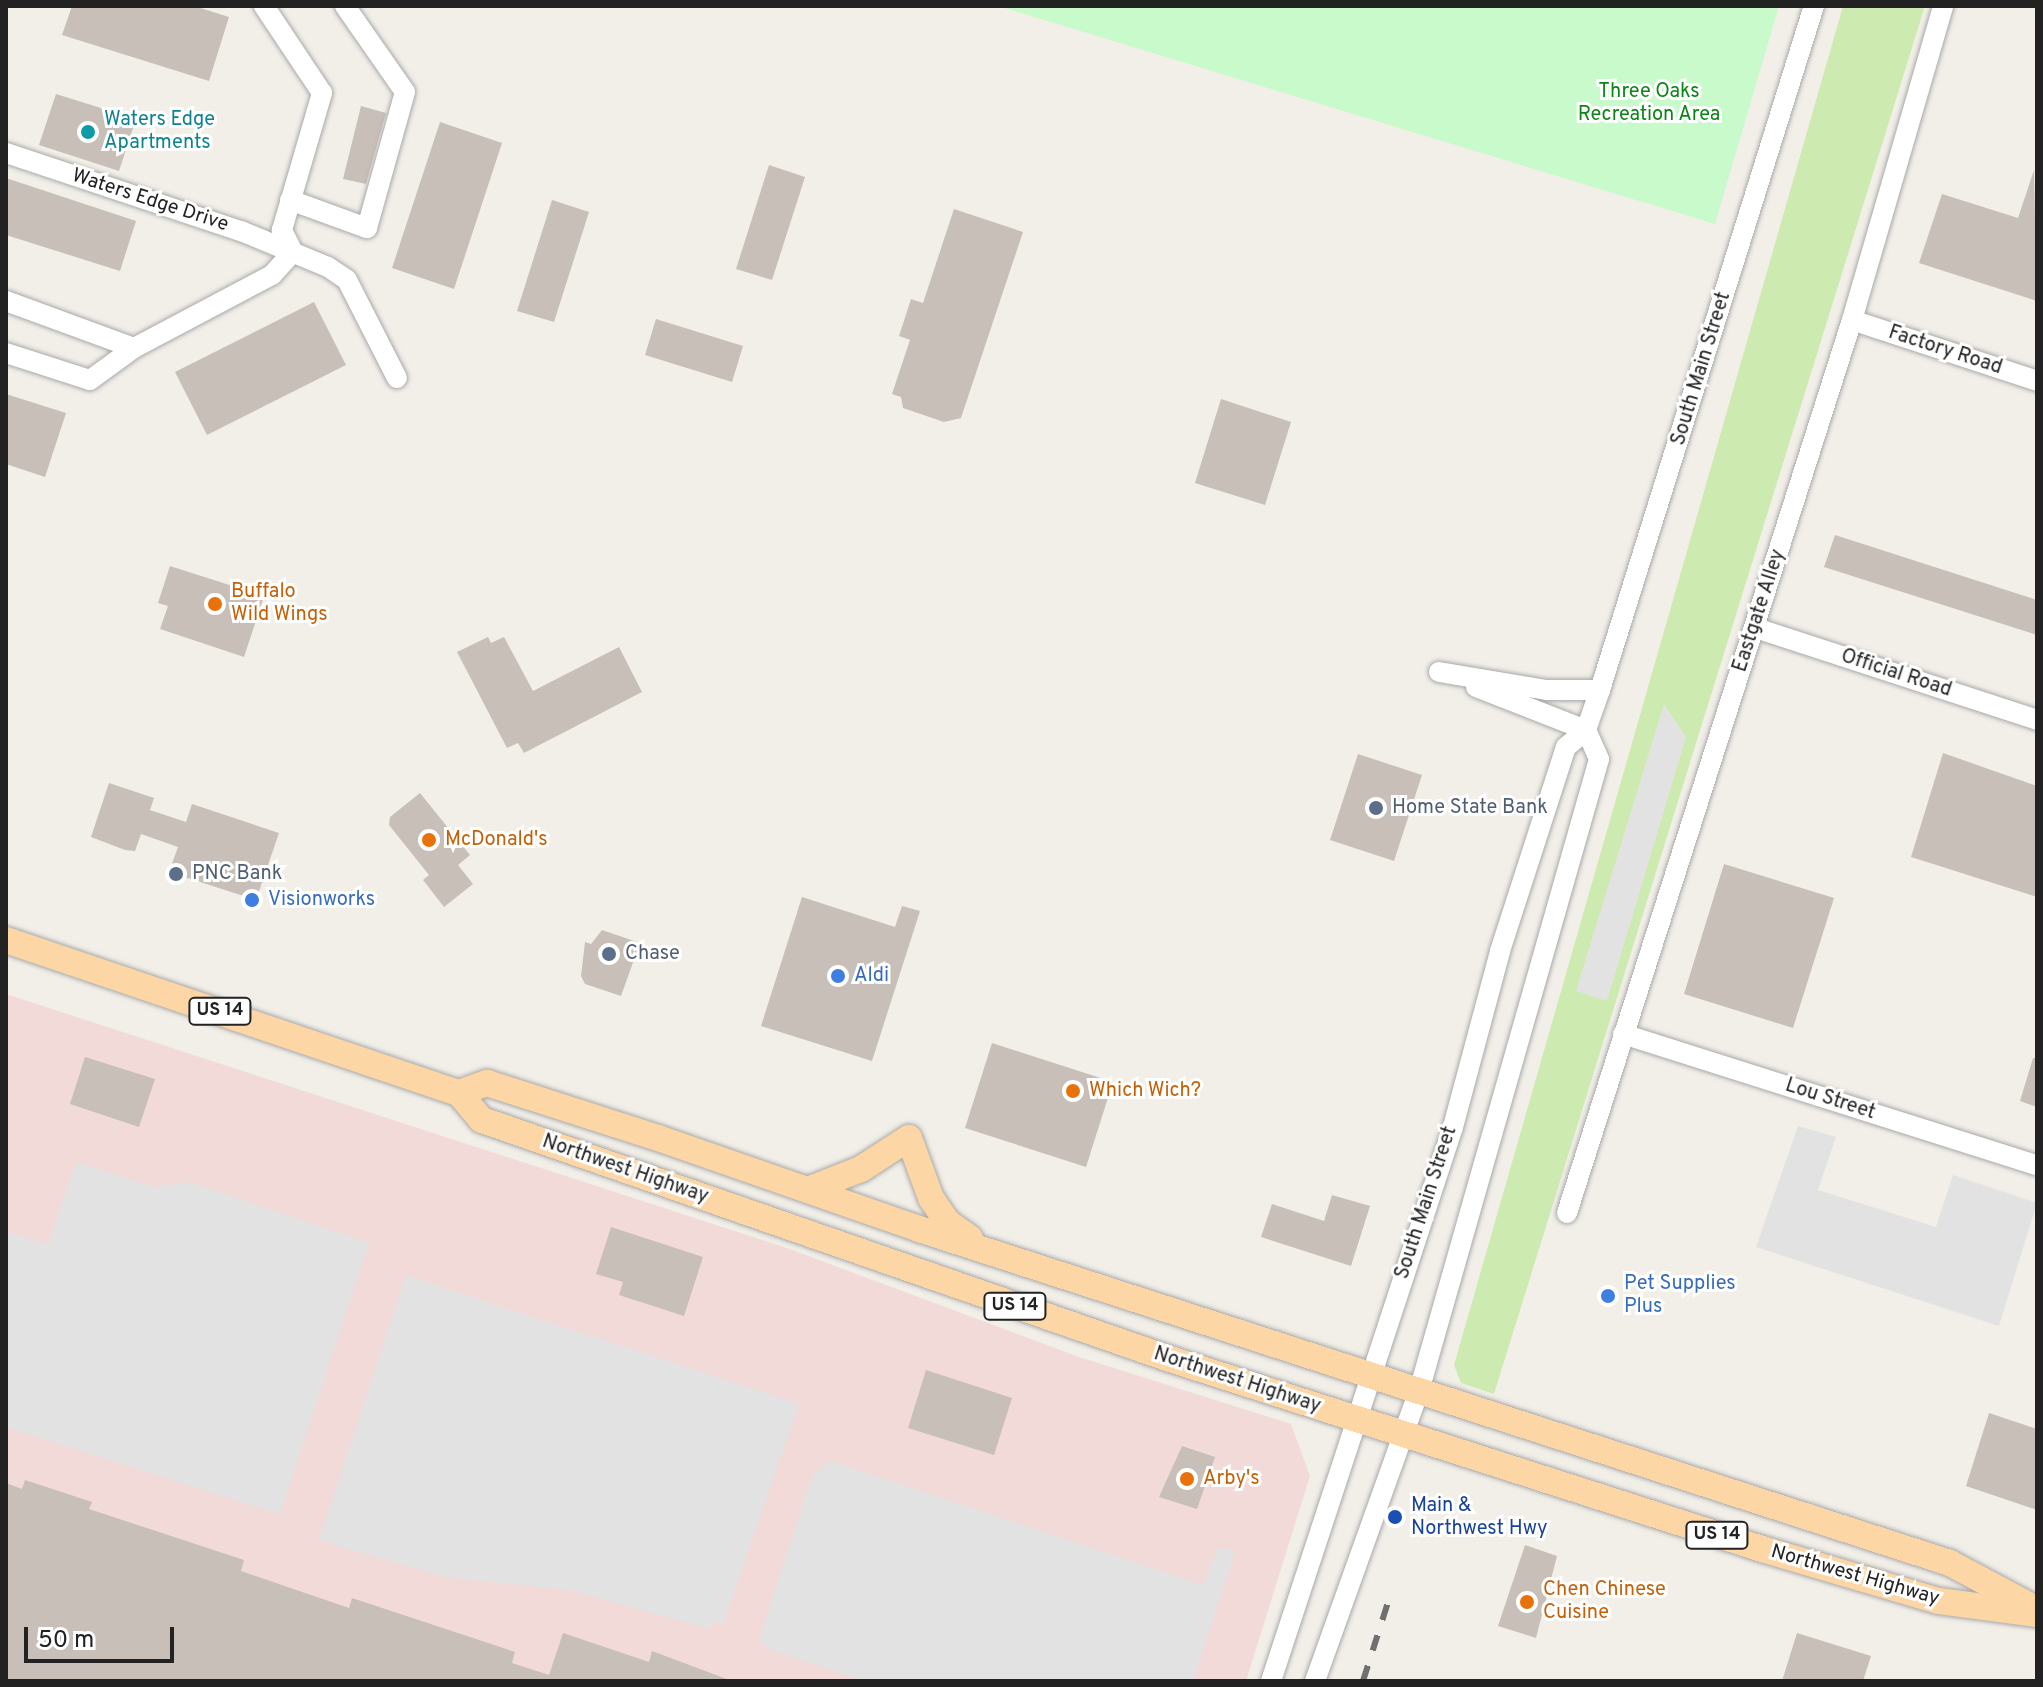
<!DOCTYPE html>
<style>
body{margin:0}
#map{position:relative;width:2043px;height:1687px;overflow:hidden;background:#f2efe9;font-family:Overpass,sans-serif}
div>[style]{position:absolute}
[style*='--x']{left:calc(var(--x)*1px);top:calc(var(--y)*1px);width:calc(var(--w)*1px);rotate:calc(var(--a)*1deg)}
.commercial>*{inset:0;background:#f2dad9}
.grass>*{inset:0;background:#cdebb0}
.park>*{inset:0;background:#c8facc}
.parking>*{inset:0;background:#e2e2e2}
.building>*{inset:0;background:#c7bfb8}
.roads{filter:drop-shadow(0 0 2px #a9a9a9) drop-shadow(0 0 2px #a9a9a9)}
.minor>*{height:20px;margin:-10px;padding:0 10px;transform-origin:10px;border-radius:10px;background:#fff}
.major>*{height:26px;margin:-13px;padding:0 13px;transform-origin:13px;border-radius:13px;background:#fcd6a4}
.rail>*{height:6px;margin-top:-3px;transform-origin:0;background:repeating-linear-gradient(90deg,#707070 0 16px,transparent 0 32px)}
.dots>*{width:22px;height:22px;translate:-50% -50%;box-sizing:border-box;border:4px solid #fff;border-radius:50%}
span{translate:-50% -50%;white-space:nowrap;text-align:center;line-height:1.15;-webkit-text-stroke:6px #fff;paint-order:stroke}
.shield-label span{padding:2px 6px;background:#fff;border:2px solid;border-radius:6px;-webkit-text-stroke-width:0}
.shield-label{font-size:18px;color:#222;font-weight:700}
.park-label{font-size:20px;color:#0c8416}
.culture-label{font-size:20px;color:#0d838f}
.left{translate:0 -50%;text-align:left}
.street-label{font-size:20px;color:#222}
.food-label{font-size:20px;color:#c56008}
.service-label{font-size:20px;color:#4e5e75}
.shop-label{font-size:20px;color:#366cbe}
.transit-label{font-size:20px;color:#164399}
.frame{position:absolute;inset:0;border:8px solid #222;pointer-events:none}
.scale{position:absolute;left:24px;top:1627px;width:150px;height:36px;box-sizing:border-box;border:4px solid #222;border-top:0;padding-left:10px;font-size:24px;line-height:28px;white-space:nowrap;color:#222;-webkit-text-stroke:6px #fff;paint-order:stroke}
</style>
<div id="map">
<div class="commercial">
<div style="clip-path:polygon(6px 994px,787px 1248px,1079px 1357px,1291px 1424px,1310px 1476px,1246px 1681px,6px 1681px)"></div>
</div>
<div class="grass">
<div style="clip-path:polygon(1843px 6px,1925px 6px,1494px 1394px,1461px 1383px,1454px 1365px)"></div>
</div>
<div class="park">
<div style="clip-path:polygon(998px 6px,1779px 6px,1715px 224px)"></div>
</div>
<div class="parking">
<div style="clip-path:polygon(1664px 704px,1686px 737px,1607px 1001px,1576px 991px)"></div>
<div style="clip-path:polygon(1798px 1126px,1836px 1137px,1818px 1190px,1936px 1227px,1953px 1175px,2037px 1203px,1999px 1326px,1756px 1247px)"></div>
<div style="clip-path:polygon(76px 1162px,154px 1187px,190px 1182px,369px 1243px,280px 1514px,6px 1427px,6px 1232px,48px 1244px)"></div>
<div style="clip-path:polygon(406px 1275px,799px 1404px,723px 1625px,714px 1621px,711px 1629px,570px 1590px,445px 1577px,319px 1540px)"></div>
<div style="clip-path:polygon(830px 1461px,1203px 1585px,1218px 1547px,1235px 1551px,1193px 1681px,864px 1681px,769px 1649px,759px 1640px,812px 1475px)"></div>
</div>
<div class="building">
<div style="clip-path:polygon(72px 6px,194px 6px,229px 17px,209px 81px,62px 35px)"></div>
<div style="clip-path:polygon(56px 94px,136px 119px,119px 171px,39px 145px)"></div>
<div style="clip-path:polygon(361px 106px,386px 113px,366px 184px,343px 179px)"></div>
<div style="clip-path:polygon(440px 122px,502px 143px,454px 289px,392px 268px)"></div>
<div style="clip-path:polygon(769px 165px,805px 177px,772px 280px,736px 269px)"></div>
<div style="clip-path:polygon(2034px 170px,2037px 301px,1919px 263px,1942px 194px,2018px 218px)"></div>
<div style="clip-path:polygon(6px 178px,136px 221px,120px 271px,6px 235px)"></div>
<div style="clip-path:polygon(552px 200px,589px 212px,554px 322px,517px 311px)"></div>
<div style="clip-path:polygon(954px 209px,1023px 232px,961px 418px,944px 422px,903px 408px,901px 397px,892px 394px,910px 340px,899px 336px,911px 299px,923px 303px)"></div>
<div style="clip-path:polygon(314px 302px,346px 365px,207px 435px,175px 372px)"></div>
<div style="clip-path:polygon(656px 319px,743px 346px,732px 382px,645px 355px)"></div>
<div style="clip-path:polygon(6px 394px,66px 413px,45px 477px,6px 464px)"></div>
<div style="clip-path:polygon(1221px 399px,1291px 422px,1265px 505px,1195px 483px)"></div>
<div style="clip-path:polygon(1835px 535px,2037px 600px,2037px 635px,1824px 567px)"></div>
<div style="clip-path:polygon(170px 566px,264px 596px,244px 657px,160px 629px,168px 606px,158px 603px)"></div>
<div style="clip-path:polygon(488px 637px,491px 643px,504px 637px,533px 691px,619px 647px,642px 692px,524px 753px,518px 743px,507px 748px,457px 652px)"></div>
<div style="clip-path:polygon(1943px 753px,2037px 786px,2037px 897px,1911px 857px)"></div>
<div style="clip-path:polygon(1358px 754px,1422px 775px,1394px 861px,1330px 840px)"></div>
<div style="clip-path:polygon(109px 783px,154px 798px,150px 810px,186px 822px,192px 804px,279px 833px,256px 900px,169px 872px,178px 847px,141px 834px,135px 851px,125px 850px,91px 837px)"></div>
<div style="clip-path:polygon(420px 793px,470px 855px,458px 865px,473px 884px,444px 907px,423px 880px,429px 875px,389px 825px,390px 817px)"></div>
<div style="clip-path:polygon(1724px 864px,1834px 898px,1793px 1028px,1684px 994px)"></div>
<div style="clip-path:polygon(802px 897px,895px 927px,902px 906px,920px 911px,872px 1061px,761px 1026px)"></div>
<div style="clip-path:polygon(602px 930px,640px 943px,621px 996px,585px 984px,581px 976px,585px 942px,591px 944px)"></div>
<div style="clip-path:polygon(992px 1043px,1113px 1082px,1086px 1167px,965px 1128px)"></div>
<div style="clip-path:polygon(85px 1057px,155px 1079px,139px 1127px,70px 1104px)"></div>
<div style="clip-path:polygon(2033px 1058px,2037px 1058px,2037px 1107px,2020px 1101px)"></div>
<div style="clip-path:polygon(1332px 1195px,1370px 1206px,1351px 1266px,1261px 1237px,1272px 1204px,1324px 1221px)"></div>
<div style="clip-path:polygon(611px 1227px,703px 1257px,684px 1316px,619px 1295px,623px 1282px,596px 1274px)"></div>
<div style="clip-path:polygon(926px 1370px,1012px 1398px,994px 1455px,908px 1428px)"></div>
<div style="clip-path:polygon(1989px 1413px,2037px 1429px,2037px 1510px,1966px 1486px)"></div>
<div style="clip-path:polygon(1182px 1446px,1215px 1457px,1197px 1509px,1159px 1497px)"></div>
<div style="clip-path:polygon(25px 1480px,92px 1502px,89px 1509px,244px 1560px,241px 1571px,349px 1608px,352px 1598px,515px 1652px,512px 1663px,549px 1675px,563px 1633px,649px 1662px,652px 1651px,732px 1681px,6px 1681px,6px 1483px,22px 1489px)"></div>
<div style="clip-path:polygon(1525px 1545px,1557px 1556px,1536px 1638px,1498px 1626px)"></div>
<div style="clip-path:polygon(1797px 1633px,1871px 1656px,1863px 1681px,1782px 1681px)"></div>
</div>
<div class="roads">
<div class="minor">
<div style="--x:6;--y:153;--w:248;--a:18.4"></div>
<div style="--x:241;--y:231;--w:94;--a:22.5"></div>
<div style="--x:328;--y:267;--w:23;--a:34"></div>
<div style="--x:347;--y:280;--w:110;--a:63"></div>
<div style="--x:290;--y:200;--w:82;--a:20"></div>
<div style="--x:367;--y:228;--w:141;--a:-74.4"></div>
<div style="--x:405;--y:92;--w:105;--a:-124.9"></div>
<div style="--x:6;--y:301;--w:136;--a:20.2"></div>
<div style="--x:134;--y:348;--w:156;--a:-27.9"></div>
<div style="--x:272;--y:275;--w:31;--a:-48"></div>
<div style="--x:293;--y:252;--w:25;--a:-117"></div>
<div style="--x:282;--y:230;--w:143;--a:-73.7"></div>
<div style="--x:322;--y:93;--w:105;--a:-123.7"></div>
<div style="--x:1852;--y:320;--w:195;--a:18.2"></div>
<div style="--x:6;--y:353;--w:88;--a:17.8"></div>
<div style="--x:90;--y:380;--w:54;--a:-36"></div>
<div style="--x:1756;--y:628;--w:296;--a:18.1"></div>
<div style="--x:1439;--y:672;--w:109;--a:9.5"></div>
<div style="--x:1546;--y:690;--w:54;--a:0"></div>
<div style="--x:1476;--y:687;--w:118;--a:21.4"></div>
<div style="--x:1623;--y:1034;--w:434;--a:17.6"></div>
<div style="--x:1567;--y:1213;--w:937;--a:-72.3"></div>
<div style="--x:1852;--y:320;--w:327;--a:-73.8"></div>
<div style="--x:1271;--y:1681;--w:583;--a:-71.81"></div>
<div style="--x:1453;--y:1127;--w:182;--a:-75"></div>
<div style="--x:1500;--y:951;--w:214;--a:-72.1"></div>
<div style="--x:1566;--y:747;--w:26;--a:-40"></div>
<div style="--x:1586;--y:730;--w:42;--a:-70.7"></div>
<div style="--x:1600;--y:690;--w:717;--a:-72.63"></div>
<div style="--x:1315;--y:1681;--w:308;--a:-70.3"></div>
<div style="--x:1419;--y:1391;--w:657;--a:-74.1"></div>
<div style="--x:1599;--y:759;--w:32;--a:-114"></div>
</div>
<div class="major">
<div style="--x:6;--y:940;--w:478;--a:18.7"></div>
<div style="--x:459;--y:1093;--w:35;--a:50"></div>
<div style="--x:482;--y:1120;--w:728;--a:19.16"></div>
<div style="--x:1170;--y:1359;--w:622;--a:17.79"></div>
<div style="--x:1762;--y:1549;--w:184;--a:16.4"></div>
<div style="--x:1939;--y:1601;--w:99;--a:7.6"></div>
<div style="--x:459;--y:1093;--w:30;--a:-20"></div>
<div style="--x:487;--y:1083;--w:180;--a:17.8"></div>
<div style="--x:658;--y:1138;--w:276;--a:19.2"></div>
<div style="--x:919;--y:1229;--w:1084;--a:17.95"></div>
<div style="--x:1950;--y:1563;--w:95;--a:28.2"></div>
<div style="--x:810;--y:1189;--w:55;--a:-21.4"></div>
<div style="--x:861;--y:1169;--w:57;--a:-32.9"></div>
<div style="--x:909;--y:1138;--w:64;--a:69.9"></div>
<div style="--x:931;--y:1198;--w:29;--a:56"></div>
<div style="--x:947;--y:1222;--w:28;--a:35"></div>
</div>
</div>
<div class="rail">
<div style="--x:1363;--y:1681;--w:83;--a:-72.4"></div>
</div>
<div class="dots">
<div style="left:88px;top:132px;background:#0f9aa8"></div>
<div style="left:215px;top:604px;background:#e8710a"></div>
<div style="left:1376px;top:808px;background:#5c6f8a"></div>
<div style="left:429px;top:840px;background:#e8710a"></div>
<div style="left:176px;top:874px;background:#5c6f8a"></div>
<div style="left:252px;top:900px;background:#3f7fe0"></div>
<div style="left:609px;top:954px;background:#5c6f8a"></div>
<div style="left:838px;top:976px;background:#3f7fe0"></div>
<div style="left:1073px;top:1091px;background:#e8710a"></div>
<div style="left:1608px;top:1296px;background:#3f7fe0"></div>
<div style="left:1187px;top:1479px;background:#e8710a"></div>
<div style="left:1395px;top:1517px;background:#1a4fb4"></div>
<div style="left:1527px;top:1602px;background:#e8710a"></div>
</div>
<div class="shield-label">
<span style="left:220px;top:1011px">US 14</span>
<span style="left:1015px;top:1306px">US 14</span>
<span style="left:1717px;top:1535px">US 14</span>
</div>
<div class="park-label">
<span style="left:1649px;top:104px">Three Oaks<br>Recreation Area</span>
</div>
<div class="culture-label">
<span class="left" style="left:104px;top:132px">Waters Edge<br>Apartments</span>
</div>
<div class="street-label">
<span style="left:150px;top:201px;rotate:18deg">Waters Edge Drive</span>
<span style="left:1945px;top:351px;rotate:18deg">Factory Road</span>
<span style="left:1702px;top:369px;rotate:-73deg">South Main Street</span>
<span style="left:1760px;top:611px;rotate:-72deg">Eastgate Alley</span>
<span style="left:1896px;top:674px;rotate:18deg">Official Road</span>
<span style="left:1830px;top:1100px;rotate:18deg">Lou Street</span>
<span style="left:625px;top:1170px;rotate:19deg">Northwest Highway</span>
<span style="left:1427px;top:1203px;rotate:-72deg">South Main Street</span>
<span style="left:1237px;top:1381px;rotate:18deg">Northwest Highway</span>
<span style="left:1855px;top:1576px;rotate:16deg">Northwest Highway</span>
</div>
<div class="food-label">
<span class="left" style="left:231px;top:604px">Buffalo<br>Wild Wings</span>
<span class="left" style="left:445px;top:840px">McDonald's</span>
<span class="left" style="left:1089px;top:1091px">Which Wich?</span>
<span class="left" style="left:1203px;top:1479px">Arby's</span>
<span class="left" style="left:1543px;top:1602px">Chen Chinese<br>Cuisine</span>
</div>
<div class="service-label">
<span class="left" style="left:1392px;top:808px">Home State Bank</span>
<span class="left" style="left:192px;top:874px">PNC Bank</span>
<span class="left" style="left:625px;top:954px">Chase</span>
</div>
<div class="shop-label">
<span class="left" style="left:268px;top:900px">Visionworks</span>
<span class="left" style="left:854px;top:976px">Aldi</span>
<span class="left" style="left:1624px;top:1296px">Pet Supplies<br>Plus</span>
</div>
<div class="transit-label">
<span class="left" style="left:1411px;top:1518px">Main &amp;<br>Northwest Hwy</span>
</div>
<div class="frame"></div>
<div class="scale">50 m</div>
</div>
